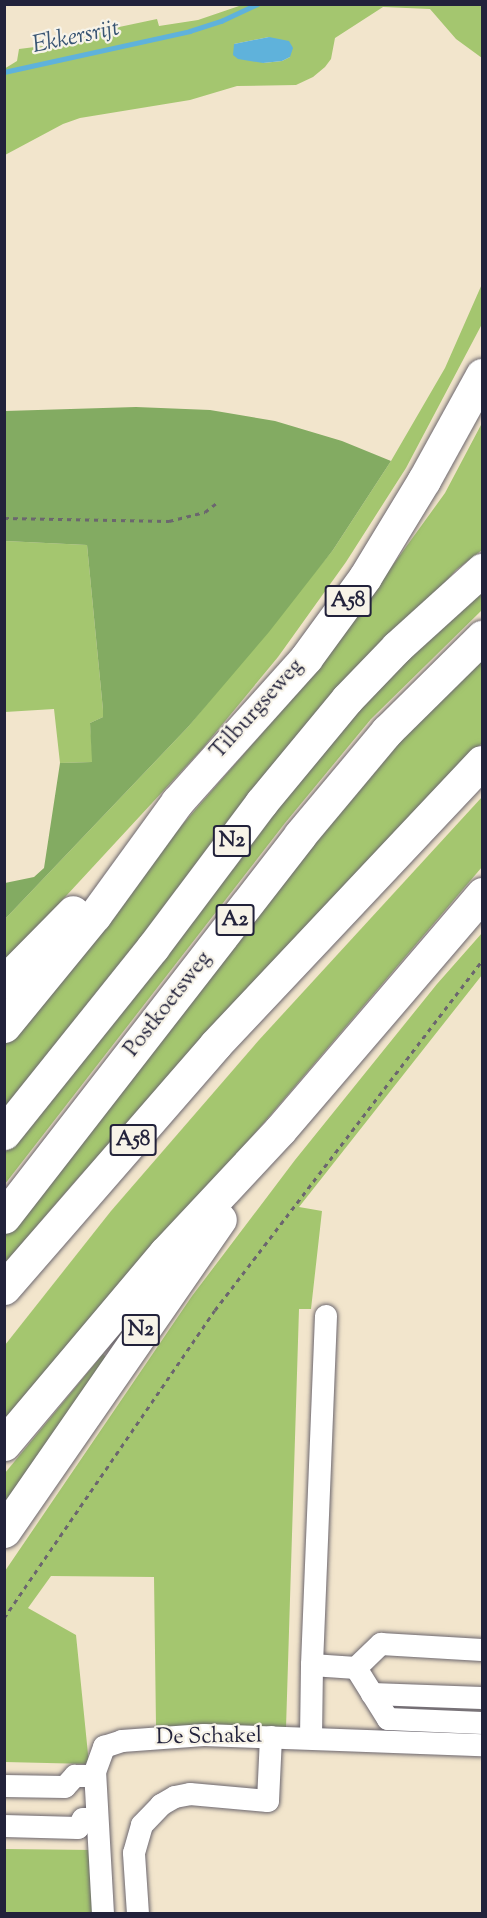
<!DOCTYPE html>
<style>
body{margin:0}
#map{position:relative;width:487px;height:1918px;overflow:hidden;background:#f2e5cc;font-family:"Sorts Mill Goudy",serif}
div>[style]{position:absolute}
[style*='--x']{left:calc(var(--x)*1px);top:calc(var(--y)*1px);width:calc(var(--w)*1px);rotate:calc(var(--a)*1deg)}
.green>*{inset:0;background:#a4c66f}
.forest>*{inset:0;background:#83ab62}
.water>*{inset:0;background:#5fb2db}
.stream>*{height:4.5px;margin:-2.25px;padding:0 2.25px;transform-origin:2.25px;border-radius:2.25px;background:#5fb2db}
.path>*{height:3px;margin-top:-1.5px;transform-origin:0;background:repeating-linear-gradient(90deg,#6b666e 0 4.5px,transparent 0 9px)}
.roads{filter:drop-shadow(0 0 2px #6b666e) drop-shadow(0 0 2px #6b666e)}
.minor>*{height:22px;margin:-11px;padding:0 11px;transform-origin:11px;border-radius:11px;background:#fff}
.highway>*{height:33px;margin:-16.5px;padding:0 16.5px;transform-origin:16.5px;border-radius:16.5px;background:#fff}
span{translate:-50% -50%;white-space:nowrap;text-align:center;line-height:1.15;-webkit-text-stroke:4.5px #f7f3e8;paint-order:stroke}
.shield-label span{padding:2px 4px;background:#f7f3e8;border:2px solid;border-radius:4px;-webkit-text-stroke-width:0}
.shield-label{font-size:21px;color:#22223b;font-weight:700}
.street-label{font-size:22px;color:#22223b}
.water-label{font-size:24px;color:#375473;font-style:italic}
.frame{position:absolute;inset:0;border:6px solid #22223b;pointer-events:none}
</style>
<div id="map">
<div class="green">
<div style="clip-path:polygon(evenodd,242px 5px,482px 5px,482px 58px,456px 39px,430px 9px,383px 7px,335px 38px,331px 59px,325px 67px,313px 77px,296px 85px,237px 86px,190px 100px,80px 118px,63px 124px,5px 155px,4px 69px,17px 61px,19px 49px,67px 43px,105px 30px,157px 19px,159px 26px,198px 20px,242px 5px,269px 37px,290px 57px,282px 61px,263px 63px,234px 44px,269px 37px)"></div>
<div style="clip-path:polygon(482px 284px,482px 324px,406px 468px,346px 562px,278px 657px,202px 749px,5px 962px,5px 919px,188px 727px,333px 550px,391px 461px,445px 368px)"></div>
<div style="clip-path:polygon(482px 423px,482px 550px,456px 570px,422px 608px,5px 1120px,5px 1037px,109px 909px,317px 670px,445px 493px)"></div>
<div style="clip-path:polygon(5px 541px,87px 545px,103px 710px,103px 717px,90px 723px,93px 762px,60px 763px,54px 709px,5px 712px)"></div>
<div style="clip-path:polygon(482px 580px,482px 610px,371px 719px,285px 823px,5px 1184px,5px 1153px,354px 705px)"></div>
<div style="clip-path:polygon(482px 654px,482px 743px,437px 789px,79px 1177px,5px 1263px,5px 1233px,63px 1158px,394px 738px)"></div>
<div style="clip-path:polygon(482px 797px,482px 867px,5px 1426px,5px 1345px,111px 1211px,259px 1040px)"></div>
<div style="clip-path:polygon(482px 933px,482px 975px,299px 1207px,322px 1211px,311px 1309px,299px 1309px,286px 1728px,156px 1726px,154px 1577px,51px 1576px,28px 1608px,76px 1635px,89px 1764px,5px 1762px,5px 1571px,192px 1296px,295px 1160px,437px 984px)"></div>
<div style="clip-path:polygon(103px 1354px,107px 1358px,5px 1509px,5px 1473px)"></div>
<div style="clip-path:polygon(5px 1849px,93px 1850px,95px 1913px,5px 1914px)"></div>
</div>
<div class="forest">
<div style="clip-path:polygon(136px 407px,210px 410px,275px 421px,342px 441px,391px 461px,333px 550px,269px 632px,188px 727px,5px 919px,5px 883px,34px 877px,44px 868px,60px 763px,92px 762px,90px 723px,103px 717px,103px 710px,87px 545px,5px 541px,5px 411px)"></div>
</div>
<div class="water">
<div style="clip-path:polygon(269px 37px,289px 41px,293px 48px,290px 57px,282px 61px,263px 63px,238px 59px,233px 55px,234px 44px)"></div>
</div>
<div class="stream">
<div style="--x:4;--y:72;--w:190;--a:-12.4"></div>
<div style="--x:190;--y:31;--w:33;--a:-18"></div>
<div style="--x:221;--y:21;--w:40;--a:-25"></div>
</div>
<div class="path">
<div style="--x:4;--y:518;--w:165;--a:1"></div>
<div style="--x:169;--y:521;--w:37;--a:-14"></div>
<div style="--x:205;--y:512;--w:16;--a:-38"></div>
<div style="--x:4;--y:1618;--w:373;--a:-55.6"></div>
<div style="--x:215;--y:1310;--w:439;--a:-52.6"></div>
</div>
<div class="roads">
<div class="minor">
<div style="--x:326;--y:1316;--w:349;--a:92.3"></div>
<div style="--x:312;--y:1665;--w:44;--a:3.9"></div>
<div style="--x:356;--y:1668;--w:60;--a:57.9"></div>
<div style="--x:388;--y:1719;--w:94;--a:2.4"></div>
<div style="--x:356;--y:1668;--w:35;--a:-44"></div>
<div style="--x:381;--y:1644;--w:101;--a:3.4"></div>
<div style="--x:372;--y:1694;--w:110;--a:2.1"></div>
<div style="--x:311;--y:1738;--w:73;--a:-89.2"></div>
<div style="--x:4;--y:1786;--w:61;--a:0.9"></div>
<div style="--x:65;--y:1787;--w:15;--a:-48"></div>
<div style="--x:75;--y:1776;--w:20;--a:0"></div>
<div style="--x:4;--y:1826;--w:74;--a:1.5"></div>
<div style="--x:78;--y:1828;--w:10;--a:-61"></div>
<div style="--x:83;--y:1819;--w:14;--a:0"></div>
<div style="--x:103;--y:1914;--w:142;--a:-93.2"></div>
<div style="--x:95;--y:1772;--w:27;--a:-70"></div>
<div style="--x:104;--y:1747;--w:19;--a:-18"></div>
<div style="--x:122;--y:1741;--w:82;--a:-4.2"></div>
<div style="--x:204;--y:1735;--w:278;--a:2.1"></div>
<div style="--x:138;--y:1914;--w:61;--a:-93.8"></div>
<div style="--x:134;--y:1853;--w:29;--a:-74"></div>
<div style="--x:142;--y:1825;--w:28;--a:-46"></div>
<div style="--x:161;--y:1805;--w:16;--a:-30"></div>
<div style="--x:175;--y:1797;--w:15;--a:-11"></div>
<div style="--x:190;--y:1794;--w:78;--a:5.1"></div>
<div style="--x:268;--y:1801;--w:64;--a:-87.3"></div>
</div>
<div class="highway">
<div style="--x:4;--y:982;--w:98;--a:-45.4"></div>
<div style="--x:4;--y:1026;--w:144;--a:-50.7"></div>
<div style="--x:95;--y:915;--w:140;--a:-54"></div>
<div style="--x:177;--y:802;--w:193;--a:-48.1"></div>
<div style="--x:306;--y:658;--w:100;--a:-53.9"></div>
<div style="--x:365;--y:577;--w:114;--a:-58.7"></div>
<div style="--x:424;--y:480;--w:120;--a:-61.1"></div>
<div style="--x:4;--y:1133;--w:238;--a:-51.3"></div>
<div style="--x:153;--y:947;--w:180;--a:-53.1"></div>
<div style="--x:261;--y:803;--w:135;--a:-50.4"></div>
<div style="--x:347;--y:699;--w:72;--a:-46.1"></div>
<div style="--x:397;--y:647;--w:115;--a:-42.2"></div>
<div style="--x:4;--y:1217;--w:483;--a:-52.2"></div>
<div style="--x:300;--y:835;--w:136;--a:-50.1"></div>
<div style="--x:387;--y:731;--w:134;--a:-44.7"></div>
<div style="--x:4;--y:1288;--w:322;--a:-49"></div>
<div style="--x:215;--y:1045;--w:389;--a:-46.7"></div>
<div style="--x:4;--y:1444;--w:250;--a:-49.9"></div>
<div style="--x:165;--y:1253;--w:168;--a:-46.9"></div>
<div style="--x:280;--y:1130;--w:311;--a:-49.4"></div>
<div style="--x:4;--y:1531;--w:379;--a:-55.3"></div>
</div>
</div>
<div class="shield-label">
<span style="left:348px;top:601px">A58</span>
<span style="left:232px;top:841px">N2</span>
<span style="left:235px;top:920px">A2</span>
<span style="left:133px;top:1140px">A58</span>
<span style="left:141px;top:1330px">N2</span>
</div>
<div class="street-label">
<span style="left:258px;top:710px;rotate:-48deg">Tilburgseweg</span>
<span style="left:169px;top:1005px;rotate:-52deg">Postkoetsweg</span>
<span style="left:209px;top:1738px;rotate:-1deg">De Schakel</span>
</div>
<div class="water-label">
<span style="left:76px;top:38px;rotate:-12deg">Ekkersrijt</span>
</div>
<div class="frame"></div>
</div>
